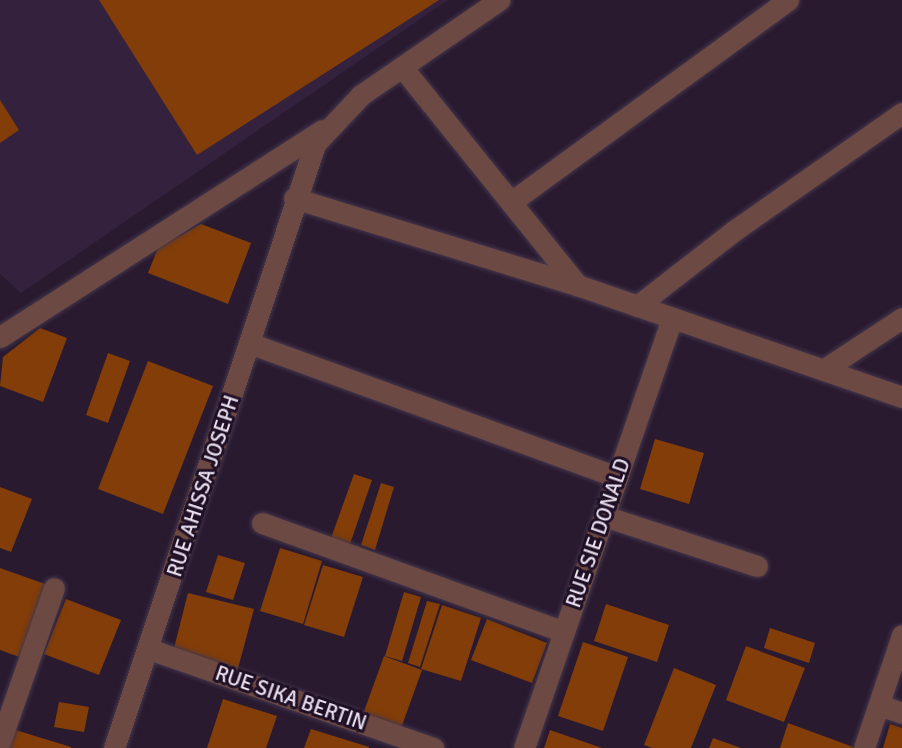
<!DOCTYPE html>
<style>
body{margin:0}
#map{position:relative;width:902px;height:748px;overflow:hidden;background:#291a30;font-family:Signika,sans-serif}
div>[style]{position:absolute}
[style*='--x']{left:calc(var(--x)*1px);top:calc(var(--y)*1px);width:calc(var(--w)*1px);rotate:calc(var(--a)*1deg)}
.built>*{inset:0;background:#34213d}
.building>*{inset:0;background:#823d09}
.roads{filter:drop-shadow(0 0 2px #44364b) drop-shadow(0 0 2px #44364b)}
.street>*{height:21px;margin:-10.5px;padding:0 10.5px;transform-origin:10.5px;border-radius:10.5px;background:#6d4943}
span{translate:-50% -50%;white-space:nowrap;text-align:center;line-height:1.15;-webkit-text-stroke:6px #1f1026;paint-order:stroke}
.street-label{font-size:21px;color:#e9dfee}
</style>
<div id="map">
<div class="built">
<div style="clip-path:polygon(0 0,448px 0,21px 293px,0 274px)"></div>
</div>
<div class="building">
<div style="clip-path:polygon(99px 0,439px 0,197px 155px)"></div>
<div style="clip-path:polygon(0 100px,19px 130px,0 143px)"></div>
<div style="clip-path:polygon(201px 224px,251px 243px,228px 304px,148px 273px,158px 248px)"></div>
<div style="clip-path:polygon(40px 328px,67px 338px,43px 402px,0 386px,3px 357px)"></div>
<div style="clip-path:polygon(108px 353px,130px 361px,108px 423px,86px 415px)"></div>
<div style="clip-path:polygon(148px 361px,213px 386px,163px 514px,98px 489px)"></div>
<div style="clip-path:polygon(655px 439px,704px 453px,689px 504px,640px 489px)"></div>
<div style="clip-path:polygon(354px 474px,372px 480px,350px 544px,331px 538px)"></div>
<div style="clip-path:polygon(381px 483px,394px 487px,375px 550px,361px 545px)"></div>
<div style="clip-path:polygon(0 487px,32px 499px,11px 552px,0 548px)"></div>
<div style="clip-path:polygon(280px 548px,322px 561px,303px 624px,260px 611px)"></div>
<div style="clip-path:polygon(218px 555px,245px 563px,233px 600px,206px 592px)"></div>
<div style="clip-path:polygon(323px 565px,363px 577px,344px 637px,304px 625px)"></div>
<div style="clip-path:polygon(0 568px,48px 585px,22px 658px,0 650px)"></div>
<div style="clip-path:polygon(404px 592px,421px 597px,402px 661px,385px 656px)"></div>
<div style="clip-path:polygon(188px 593px,254px 609px,237px 672px,172px 656px)"></div>
<div style="clip-path:polygon(66px 599px,121px 620px,99px 675px,44px 654px)"></div>
<div style="clip-path:polygon(427px 601px,440px 604px,420px 667px,408px 663px)"></div>
<div style="clip-path:polygon(606px 604px,669px 625px,657px 662px,594px 641px)"></div>
<div style="clip-path:polygon(442px 605px,481px 618px,461px 681px,421px 669px)"></div>
<div style="clip-path:polygon(487px 619px,547px 643px,532px 683px,471px 660px)"></div>
<div style="clip-path:polygon(770px 628px,815px 643px,809px 663px,764px 648px)"></div>
<div style="clip-path:polygon(583px 642px,628px 657px,603px 731px,558px 716px)"></div>
<div style="clip-path:polygon(746px 646px,805px 668px,784px 722px,726px 700px)"></div>
<div style="clip-path:polygon(384px 656px,422px 670px,400px 731px,362px 717px)"></div>
<div style="clip-path:polygon(674px 668px,716px 685px,691px 748px,652px 748px,644px 745px)"></div>
<div style="clip-path:polygon(223px 699px,277px 716px,266px 748px,207px 748px)"></div>
<div style="clip-path:polygon(59px 702px,89px 707px,84px 732px,54px 727px)"></div>
<div style="clip-path:polygon(788px 723px,856px 748px,780px 748px)"></div>
<div style="clip-path:polygon(890px 724px,902px 728px,902px 748px,883px 748px)"></div>
<div style="clip-path:polygon(9px 728px,71px 747px,71px 748px,3px 748px)"></div>
<div style="clip-path:polygon(311px 729px,369px 747px,369px 748px,304px 748px)"></div>
<div style="clip-path:polygon(550px 730px,602px 748px,544px 748px)"></div>
<div style="clip-path:polygon(713px 738px,741px 748px,709px 748px)"></div>
</div>
<div class="roads">
<div class="street">
<div style="--x:402;--y:67;--w:280;--a:51.2"></div>
<div style="--x:577;--y:285;--w:344;--a:19"></div>
<div style="--x:294;--y:198;--w:296;--a:17.1"></div>
<div style="--x:511;--y:202;--w:343;--a:-36.1"></div>
<div style="--x:637;--y:306;--w:124;--a:-37.8"></div>
<div style="--x:735;--y:230;--w:204;--a:-35"></div>
<div style="--x:0;--y:337;--w:383;--a:-32.7"></div>
<div style="--x:249;--y:343;--w:392;--a:20"></div>
<div style="--x:826;--y:368;--w:91;--a:-33.3"></div>
<div style="--x:604;--y:516;--w:161;--a:18.1"></div>
<div style="--x:262;--y:523;--w:321;--a:19.8"></div>
<div style="--x:149;--y:649;--w:301;--a:19.2"></div>
<div style="--x:879;--y:705;--w:24;--a:19"></div>
<div style="--x:0;--y:742;--w:163;--a:-70.7"></div>
<div style="--x:114;--y:748;--w:637;--a:-71.59"></div>
<div style="--x:315;--y:144;--w:67;--a:-46.8"></div>
<div style="--x:361;--y:95;--w:168;--a:-34.5"></div>
<div style="--x:524;--y:748;--w:455;--a:-71"></div>
<div style="--x:864;--y:748;--w:119;--a:-71.4"></div>
</div>
</div>
<div class="street-label">
<span style="left:203px;top:486px;rotate:-72deg">RUE AHISSA JOSEPH</span>
<span style="left:598px;top:533px;rotate:-71deg">RUE SIE DONALD</span>
<span style="left:291px;top:698px;rotate:19deg">RUE SIKA BERTIN</span>
</div>
</div>
